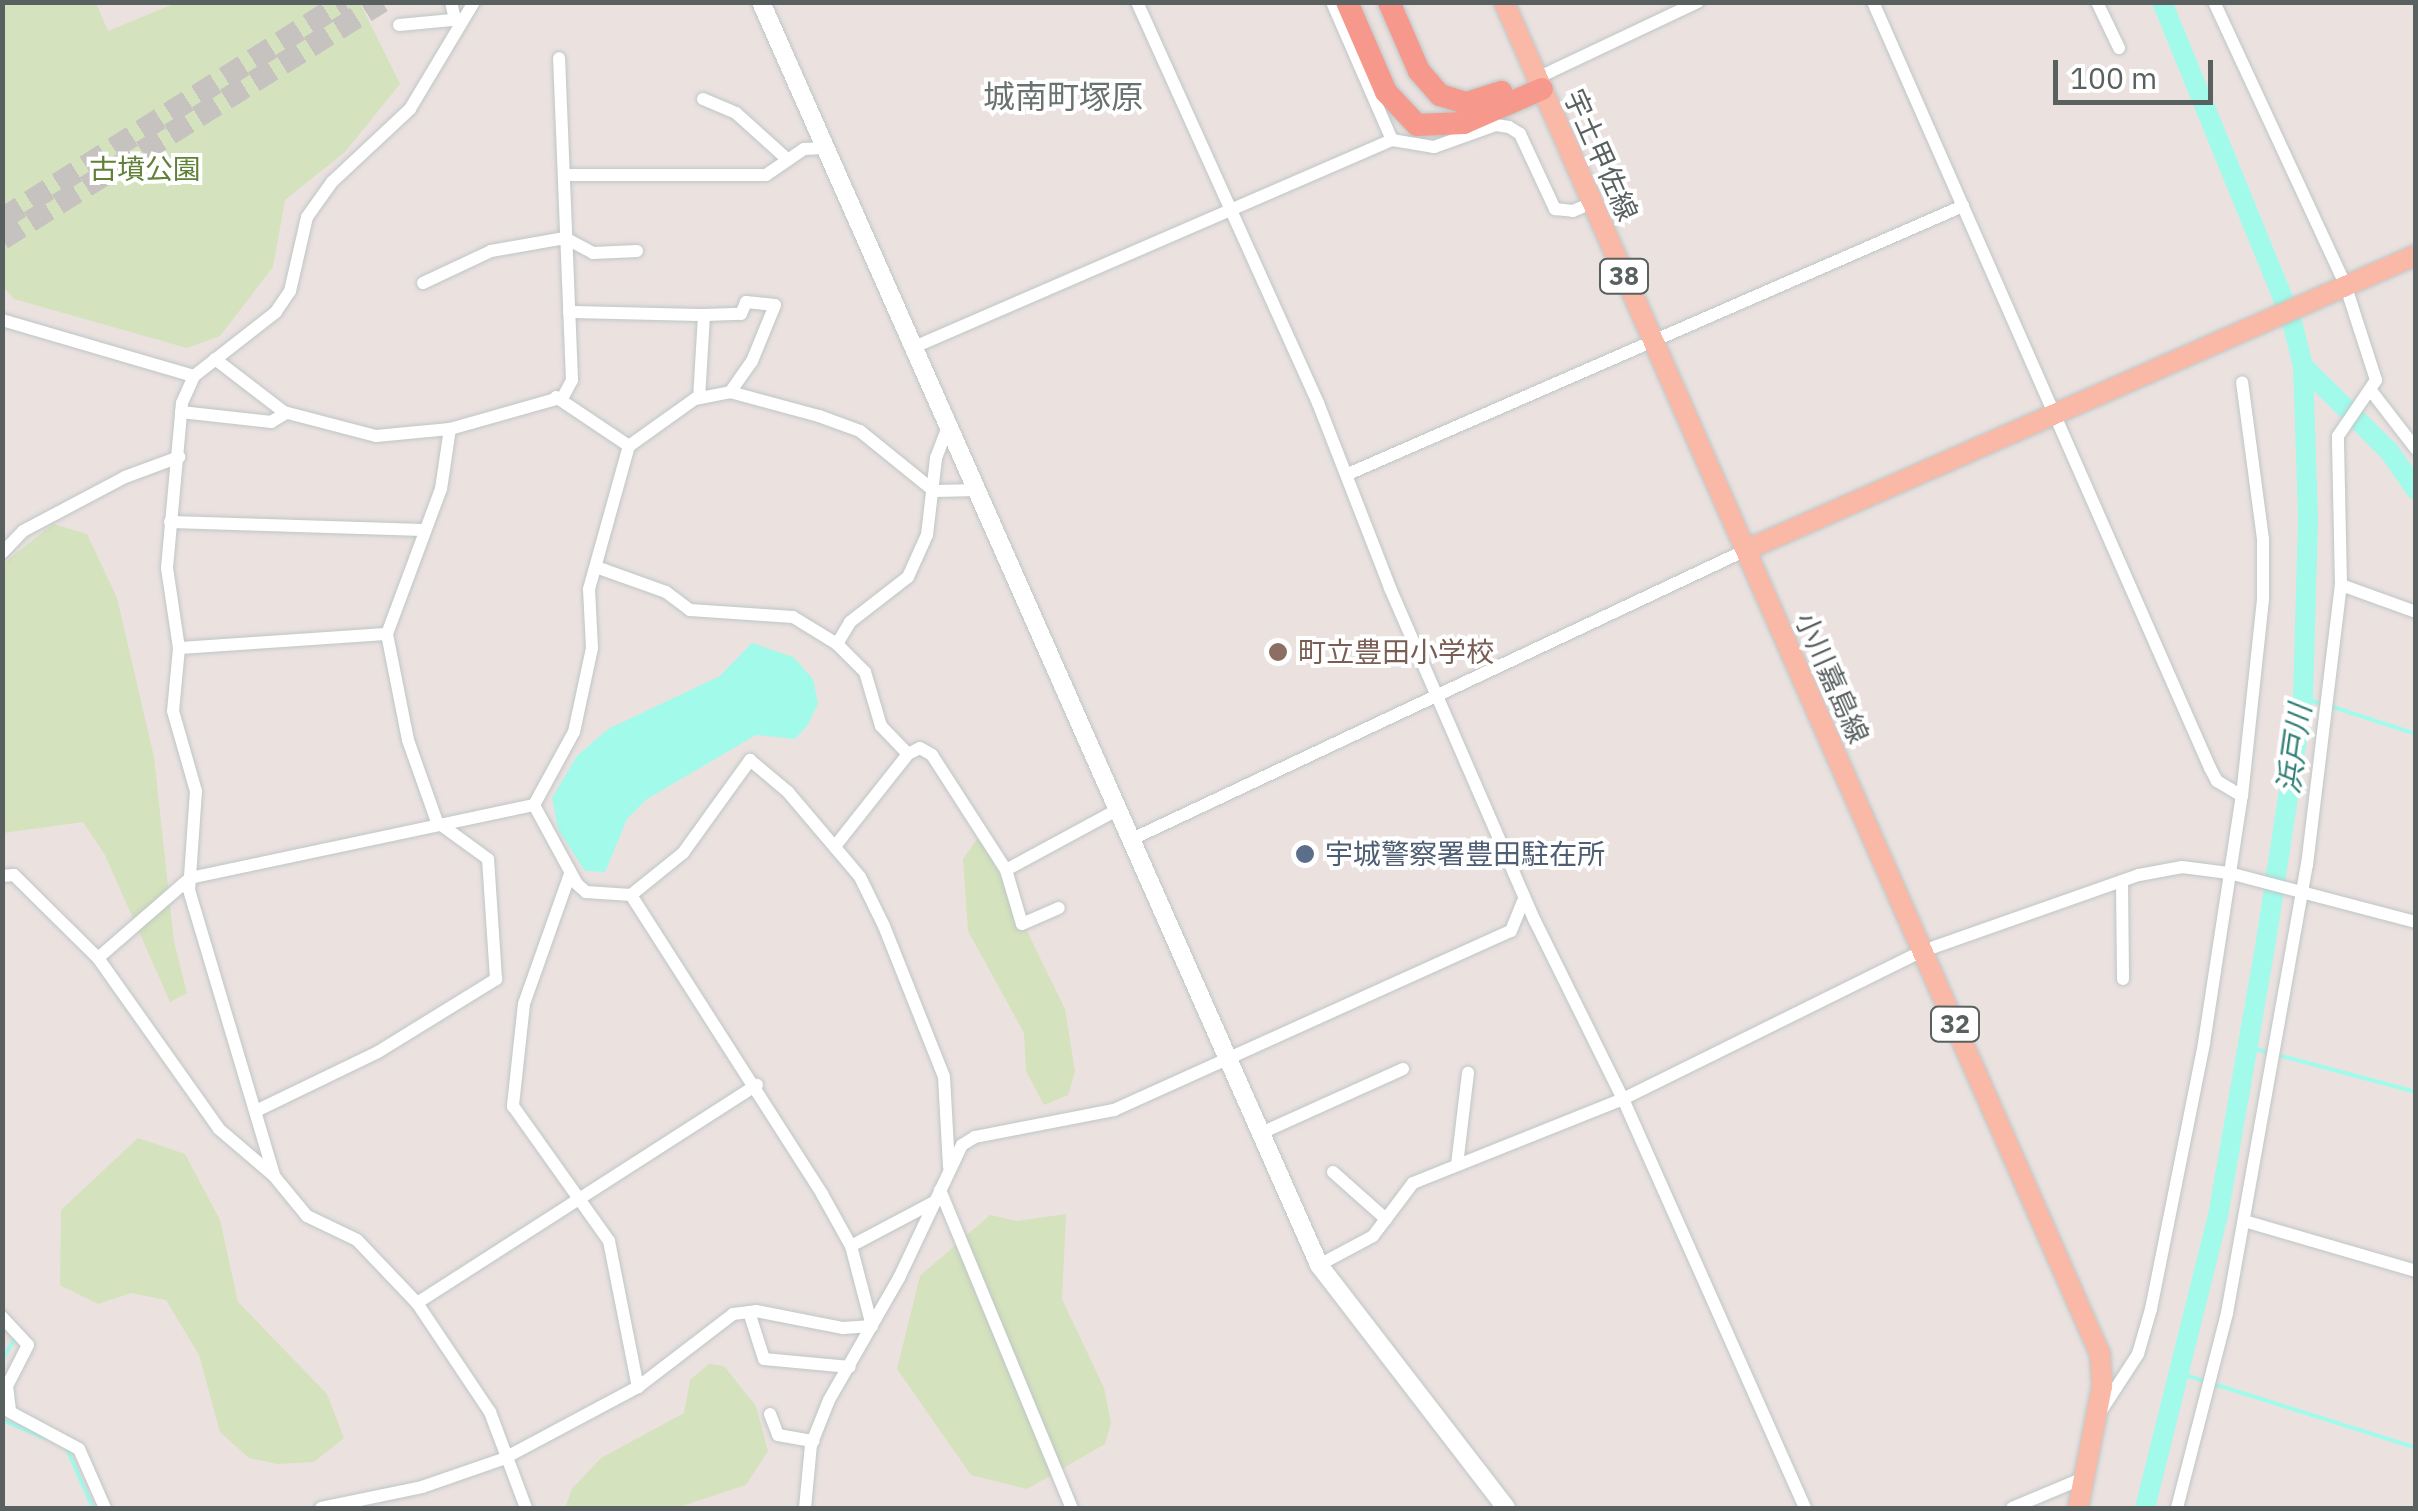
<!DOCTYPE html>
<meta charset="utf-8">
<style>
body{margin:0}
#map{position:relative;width:2418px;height:1511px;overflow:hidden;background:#ebe2e0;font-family:"IBM Plex Sans","Noto Sans JP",sans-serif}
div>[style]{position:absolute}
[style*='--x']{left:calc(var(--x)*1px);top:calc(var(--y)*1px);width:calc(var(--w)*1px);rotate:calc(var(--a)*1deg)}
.green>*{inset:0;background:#d4e2bd}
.water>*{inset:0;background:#a1faea}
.stream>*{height:4px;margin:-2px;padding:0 2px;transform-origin:2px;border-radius:2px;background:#a1faea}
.river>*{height:20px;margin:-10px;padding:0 10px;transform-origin:10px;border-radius:10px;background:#a1faea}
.highway-tunnel>*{height:22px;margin-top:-11px;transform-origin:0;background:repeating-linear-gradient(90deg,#c6c2c0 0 22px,transparent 0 33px)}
.roads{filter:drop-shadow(0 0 2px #bfc6c6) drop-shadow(0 0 2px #bfc6c6)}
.street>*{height:12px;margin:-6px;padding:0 6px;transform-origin:6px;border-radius:6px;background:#fff}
.secondary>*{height:18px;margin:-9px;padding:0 9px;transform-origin:9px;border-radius:9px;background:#fff}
.primary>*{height:20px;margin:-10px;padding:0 10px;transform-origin:10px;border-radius:10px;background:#fab8a6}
.highway>*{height:22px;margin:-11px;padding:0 11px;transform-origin:11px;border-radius:11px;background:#f6998c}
.dots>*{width:28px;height:28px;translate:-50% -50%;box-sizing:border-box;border:5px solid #fff;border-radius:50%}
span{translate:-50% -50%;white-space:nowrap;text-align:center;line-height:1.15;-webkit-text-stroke:8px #fff;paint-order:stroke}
.shield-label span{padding:2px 8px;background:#fff;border:2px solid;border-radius:8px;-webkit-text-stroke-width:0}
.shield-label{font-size:25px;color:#596060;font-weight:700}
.street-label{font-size:28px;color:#596060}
.park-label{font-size:28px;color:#618038}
.education-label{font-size:28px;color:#785e54}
.left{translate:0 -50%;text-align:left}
.service-label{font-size:28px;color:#4e5e75}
.water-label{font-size:30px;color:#338077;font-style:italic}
.quarter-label{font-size:32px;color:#6a7271}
.frame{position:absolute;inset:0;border:5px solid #596060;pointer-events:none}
.scale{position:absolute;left:2053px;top:60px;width:160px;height:45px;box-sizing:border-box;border:5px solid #596060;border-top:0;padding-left:12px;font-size:30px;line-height:35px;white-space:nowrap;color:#596060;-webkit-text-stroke:8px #fff;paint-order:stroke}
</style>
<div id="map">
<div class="green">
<div style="clip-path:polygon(3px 2px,96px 3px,108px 31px,176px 3px,360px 3px,400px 84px,345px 152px,285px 200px,273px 267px,220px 336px,187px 348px,14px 299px,3px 287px)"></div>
<div style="clip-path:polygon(53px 524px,87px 534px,117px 598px,154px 757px,174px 942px,187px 993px,170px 1002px,105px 855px,83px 822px,3px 833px,3px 564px)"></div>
<div style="clip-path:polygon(980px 835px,1065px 1009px,1075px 1071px,1068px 1095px,1044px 1105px,1026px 1071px,1024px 1033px,968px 931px,963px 859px)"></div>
<div style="clip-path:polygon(138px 1138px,185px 1154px,220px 1220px,238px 1302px,327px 1394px,344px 1438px,314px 1462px,277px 1464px,249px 1458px,220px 1432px,199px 1355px,166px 1300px,131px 1293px,98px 1304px,60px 1285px,61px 1210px)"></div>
<div style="clip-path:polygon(1066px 1214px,1062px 1299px,1104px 1388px,1111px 1423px,1105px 1444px,1027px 1489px,971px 1475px,897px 1369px,920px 1276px,990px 1215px,1017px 1221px)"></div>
<div style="clip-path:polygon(709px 1364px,724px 1366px,756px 1406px,768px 1451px,746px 1485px,676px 1508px,565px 1508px,572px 1489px,601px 1458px,684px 1413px,690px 1380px)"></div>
</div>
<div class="water">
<div style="clip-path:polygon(752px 643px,793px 657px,813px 679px,818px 704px,807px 726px,795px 739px,756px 735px,647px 799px,627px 819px,605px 872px,585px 871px,558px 829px,552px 798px,577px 756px,608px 729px,720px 676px)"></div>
</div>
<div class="stream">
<div style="--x:2303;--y:699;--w:18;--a:13"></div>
<div style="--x:2330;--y:706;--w:90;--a:18"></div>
<div style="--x:2248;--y:1047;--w:174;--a:15"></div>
<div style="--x:2;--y:1360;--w:26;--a:-59"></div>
<div style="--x:2182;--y:1374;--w:245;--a:17.5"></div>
<div style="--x:2;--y:1420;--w:47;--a:22.7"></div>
<div style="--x:67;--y:1449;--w:64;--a:66.2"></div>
</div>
<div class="river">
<div style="--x:2303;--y:366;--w:121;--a:44.7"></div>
<div style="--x:2389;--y:451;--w:47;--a:55.3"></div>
<div style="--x:2145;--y:1508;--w:301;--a:-76"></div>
<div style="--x:2218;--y:1216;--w:279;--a:-80.1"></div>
<div style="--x:2266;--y:941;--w:245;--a:-81.3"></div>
<div style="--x:2303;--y:699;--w:182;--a:-88.4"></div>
<div style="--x:2308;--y:517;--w:151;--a:-91.9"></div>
<div style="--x:2303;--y:366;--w:49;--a:-104"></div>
<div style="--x:2291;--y:318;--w:341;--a:-112.2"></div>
</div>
<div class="highway-tunnel">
<div style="--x:2;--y:219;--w:405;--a:-32.4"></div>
<div style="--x:2;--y:239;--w:448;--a:-32"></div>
</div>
<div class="roads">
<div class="street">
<div style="--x:451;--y:2;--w:17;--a:77"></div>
<div style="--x:474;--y:2;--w:125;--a:120.9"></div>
<div style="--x:410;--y:109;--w:107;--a:136.9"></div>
<div style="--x:332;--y:182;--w:43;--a:125.5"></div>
<div style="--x:307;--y:217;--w:76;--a:102.9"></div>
<div style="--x:290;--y:291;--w:25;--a:124"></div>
<div style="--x:276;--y:312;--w:104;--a:142"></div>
<div style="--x:194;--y:376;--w:30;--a:114"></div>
<div style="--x:182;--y:403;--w:166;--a:95.2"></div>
<div style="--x:167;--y:568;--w:81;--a:81.5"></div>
<div style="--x:179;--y:648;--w:63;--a:95.4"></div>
<div style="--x:173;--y:711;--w:83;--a:74"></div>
<div style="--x:196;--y:791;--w:99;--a:94"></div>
<div style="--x:189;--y:890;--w:298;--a:73.4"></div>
<div style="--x:274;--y:1176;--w:52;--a:50.5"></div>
<div style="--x:307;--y:1216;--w:55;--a:25.6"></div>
<div style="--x:357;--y:1240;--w:87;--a:46.4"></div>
<div style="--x:417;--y:1303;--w:131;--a:56.2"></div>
<div style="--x:490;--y:1412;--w:103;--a:69.4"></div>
<div style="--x:1137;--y:2;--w:440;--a:65.7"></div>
<div style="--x:1318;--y:403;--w:199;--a:68.7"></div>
<div style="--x:1390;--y:588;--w:363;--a:66.5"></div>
<div style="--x:1535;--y:921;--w:199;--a:63.7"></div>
<div style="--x:1623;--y:1099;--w:448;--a:66"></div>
<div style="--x:1332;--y:2;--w:150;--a:66.5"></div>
<div style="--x:1873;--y:2;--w:837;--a:66.25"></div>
<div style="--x:2210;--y:768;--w:15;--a:62"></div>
<div style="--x:2217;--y:781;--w:29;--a:31"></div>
<div style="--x:2097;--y:2;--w:51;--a:64.4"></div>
<div style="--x:399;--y:25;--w:64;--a:-5.4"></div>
<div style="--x:1537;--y:78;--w:178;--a:-25.3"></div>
<div style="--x:703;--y:99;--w:36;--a:23"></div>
<div style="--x:736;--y:113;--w:69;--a:42"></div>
<div style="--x:567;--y:175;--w:199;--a:0"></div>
<div style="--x:766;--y:175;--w:46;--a:-34.4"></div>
<div style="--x:804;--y:149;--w:20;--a:-3"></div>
<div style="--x:423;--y:283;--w:75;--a:-25.2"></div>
<div style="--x:491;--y:251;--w:75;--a:-10"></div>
<div style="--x:565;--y:238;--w:32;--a:28"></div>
<div style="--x:593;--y:253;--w:44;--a:-2.6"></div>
<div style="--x:569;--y:312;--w:135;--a:1.3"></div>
<div style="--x:704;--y:315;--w:83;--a:93.4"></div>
<div style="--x:704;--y:315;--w:37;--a:-2"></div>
<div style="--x:741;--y:314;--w:13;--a:-67"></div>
<div style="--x:746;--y:302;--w:29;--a:6"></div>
<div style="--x:775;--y:305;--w:61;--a:112.3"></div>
<div style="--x:752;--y:361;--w:38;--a:125"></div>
<div style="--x:2;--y:320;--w:200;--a:16.3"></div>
<div style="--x:912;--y:348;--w:523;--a:-23.43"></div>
<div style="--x:1392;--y:140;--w:43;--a:9.5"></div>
<div style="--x:1434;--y:147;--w:66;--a:-19.5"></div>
<div style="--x:1496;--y:125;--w:13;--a:9"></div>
<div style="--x:1509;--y:127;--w:13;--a:32"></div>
<div style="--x:1520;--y:134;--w:83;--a:65"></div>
<div style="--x:1555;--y:209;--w:18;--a:6"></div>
<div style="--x:1573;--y:211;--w:21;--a:-23"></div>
<div style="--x:215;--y:359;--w:87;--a:37.5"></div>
<div style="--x:284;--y:412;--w:95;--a:14.6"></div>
<div style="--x:376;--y:436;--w:74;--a:-5.4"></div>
<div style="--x:450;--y:429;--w:117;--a:-15.8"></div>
<div style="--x:563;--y:397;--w:19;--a:-62"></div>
<div style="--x:572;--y:380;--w:322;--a:-92.3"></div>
<div style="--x:2372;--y:392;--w:72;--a:52.3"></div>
<div style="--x:556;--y:397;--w:88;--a:33.9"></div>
<div style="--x:181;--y:412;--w:91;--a:6.3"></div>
<div style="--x:271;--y:422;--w:17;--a:-31"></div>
<div style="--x:1348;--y:474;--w:671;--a:-23.55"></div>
<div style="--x:170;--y:522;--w:255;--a:1.8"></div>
<div style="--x:2;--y:553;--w:30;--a:-46"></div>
<div style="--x:23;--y:531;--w:115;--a:-27.9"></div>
<div style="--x:125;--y:477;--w:58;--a:-20.3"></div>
<div style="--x:596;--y:567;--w:74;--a:19.7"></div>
<div style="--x:666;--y:592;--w:30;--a:37"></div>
<div style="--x:690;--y:610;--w:103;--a:3.9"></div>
<div style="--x:793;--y:617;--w:52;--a:31.5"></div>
<div style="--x:2341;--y:585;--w:80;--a:19.8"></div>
<div style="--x:179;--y:648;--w:208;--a:-3.9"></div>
<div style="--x:908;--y:754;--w:13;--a:-27"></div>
<div style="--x:920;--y:748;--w:14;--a:30"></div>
<div style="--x:932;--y:755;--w:137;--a:57.2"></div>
<div style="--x:1006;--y:870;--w:126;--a:-28.4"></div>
<div style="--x:534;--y:805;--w:90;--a:61.4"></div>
<div style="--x:577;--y:884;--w:12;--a:42"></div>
<div style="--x:586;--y:892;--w:45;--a:3.8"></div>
<div style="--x:631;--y:895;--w:67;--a:-38.9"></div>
<div style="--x:683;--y:853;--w:115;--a:-54.2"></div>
<div style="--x:750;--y:760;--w:50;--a:40.1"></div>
<div style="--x:788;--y:792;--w:111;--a:49.7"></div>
<div style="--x:860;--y:877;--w:55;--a:63.9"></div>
<div style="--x:884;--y:926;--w:162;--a:68.3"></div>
<div style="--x:944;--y:1077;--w:90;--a:86.8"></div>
<div style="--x:1130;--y:840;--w:681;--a:-25.21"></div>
<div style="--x:836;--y:845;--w:116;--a:-51.6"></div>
<div style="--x:908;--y:754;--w:39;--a:-134"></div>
<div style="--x:881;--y:726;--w:56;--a:-106.5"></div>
<div style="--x:865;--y:672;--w:40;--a:-135"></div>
<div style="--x:837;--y:644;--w:26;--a:-59"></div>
<div style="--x:850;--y:622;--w:73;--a:-37.8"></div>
<div style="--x:908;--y:577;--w:46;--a:-65.7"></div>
<div style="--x:927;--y:535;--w:78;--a:-83.3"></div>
<div style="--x:936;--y:458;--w:36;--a:-69"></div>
<div style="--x:1006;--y:870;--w:56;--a:73.5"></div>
<div style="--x:1022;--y:924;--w:40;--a:-23.4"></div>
<div style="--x:570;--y:874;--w:138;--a:109.5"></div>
<div style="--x:524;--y:1004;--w:103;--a:96.2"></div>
<div style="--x:513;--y:1106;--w:166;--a:54.6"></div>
<div style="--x:609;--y:1241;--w:149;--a:78.8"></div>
<div style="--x:2;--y:876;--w:12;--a:-5"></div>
<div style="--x:14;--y:875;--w:118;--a:44.7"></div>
<div style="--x:98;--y:958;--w:209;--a:54.7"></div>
<div style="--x:219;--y:1129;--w:72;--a:40.5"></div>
<div style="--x:2122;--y:881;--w:98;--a:89.4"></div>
<div style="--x:631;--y:895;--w:355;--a:57.4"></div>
<div style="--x:822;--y:1194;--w:60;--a:60.9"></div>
<div style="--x:851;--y:1246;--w:83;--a:75.3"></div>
<div style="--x:98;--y:958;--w:122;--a:-41"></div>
<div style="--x:190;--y:878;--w:352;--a:-12"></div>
<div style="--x:534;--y:805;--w:83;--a:-61.3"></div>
<div style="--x:574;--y:732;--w:86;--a:-77.9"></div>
<div style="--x:592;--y:648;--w:59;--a:-92.9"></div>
<div style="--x:589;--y:589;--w:148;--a:-74.4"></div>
<div style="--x:629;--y:446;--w:81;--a:-35.5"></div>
<div style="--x:695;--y:399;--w:36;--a:-11"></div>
<div style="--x:730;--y:392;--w:92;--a:15.1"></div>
<div style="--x:819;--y:416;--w:44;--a:20.1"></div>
<div style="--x:860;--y:431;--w:95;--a:39"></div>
<div style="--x:934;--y:491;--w:44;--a:-1.3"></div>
<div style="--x:258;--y:1110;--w:133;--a:-25.8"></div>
<div style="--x:378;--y:1052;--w:139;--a:-31.7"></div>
<div style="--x:496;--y:979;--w:120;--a:-93.8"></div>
<div style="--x:488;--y:859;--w:63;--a:-144"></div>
<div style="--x:437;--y:822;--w:87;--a:-109.5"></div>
<div style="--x:408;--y:740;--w:108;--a:-101.2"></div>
<div style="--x:387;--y:634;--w:155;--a:-69.6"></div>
<div style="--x:441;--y:489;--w:61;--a:-81.5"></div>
<div style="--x:1259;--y:1134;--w:158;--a:-24.3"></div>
<div style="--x:1457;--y:1165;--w:93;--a:-83.2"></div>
<div style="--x:1333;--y:1172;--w:71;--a:41.6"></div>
<div style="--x:940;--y:1190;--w:344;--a:67.5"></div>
<div style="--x:2244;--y:1221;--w:179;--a:16.2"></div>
<div style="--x:851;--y:1246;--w:96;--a:-27.9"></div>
<div style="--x:1319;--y:1265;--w:61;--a:-28.2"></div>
<div style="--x:1373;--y:1236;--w:66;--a:-53"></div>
<div style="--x:1413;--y:1183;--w:226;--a:-21.8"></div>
<div style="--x:1623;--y:1099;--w:335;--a:-26.3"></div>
<div style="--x:1923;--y:951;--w:229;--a:-19.4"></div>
<div style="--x:2139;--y:875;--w:44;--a:-10.5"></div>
<div style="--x:2182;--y:867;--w:47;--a:7.3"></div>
<div style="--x:2229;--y:873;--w:193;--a:14.7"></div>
<div style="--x:417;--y:1303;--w:404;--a:-32.7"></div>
<div style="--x:749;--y:1312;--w:49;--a:72.3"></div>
<div style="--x:764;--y:1359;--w:86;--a:5.3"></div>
<div style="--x:2;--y:1317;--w:38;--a:47"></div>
<div style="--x:28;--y:1345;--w:46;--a:117.1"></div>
<div style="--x:7;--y:1386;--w:26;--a:83"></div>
<div style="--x:10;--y:1412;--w:78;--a:28.2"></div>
<div style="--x:79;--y:1449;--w:64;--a:66.2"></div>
<div style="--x:2101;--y:1411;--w:68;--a:-57"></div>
<div style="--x:2138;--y:1354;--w:47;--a:-73.9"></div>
<div style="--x:2151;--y:1309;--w:271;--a:-78.7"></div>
<div style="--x:2204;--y:1043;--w:250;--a:-81.3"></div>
<div style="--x:2242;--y:796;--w:198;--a:-83.9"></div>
<div style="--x:2263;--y:599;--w:60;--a:-90"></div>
<div style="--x:2263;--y:539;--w:158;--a:-97.6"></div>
<div style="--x:770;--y:1414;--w:22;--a:69"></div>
<div style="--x:778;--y:1435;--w:36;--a:10"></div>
<div style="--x:321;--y:1508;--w:103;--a:-11.7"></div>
<div style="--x:422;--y:1487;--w:86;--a:-19.1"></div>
<div style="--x:503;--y:1459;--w:153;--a:-28.1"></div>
<div style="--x:638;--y:1387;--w:120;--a:-37.5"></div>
<div style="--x:733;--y:1314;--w:23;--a:-7"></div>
<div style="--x:756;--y:1311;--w:89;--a:11.1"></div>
<div style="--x:843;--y:1328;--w:29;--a:-4"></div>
<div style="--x:805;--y:1508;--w:63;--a:-84.6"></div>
<div style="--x:811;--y:1445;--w:48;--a:-68.2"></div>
<div style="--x:829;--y:1400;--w:141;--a:-60.2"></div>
<div style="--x:899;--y:1278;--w:147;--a:-64.7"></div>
<div style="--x:962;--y:1145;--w:15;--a:-32"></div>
<div style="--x:975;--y:1137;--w:142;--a:-11"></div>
<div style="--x:1114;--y:1110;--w:435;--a:-24.3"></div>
<div style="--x:1511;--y:931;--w:32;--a:-68"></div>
<div style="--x:2012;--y:1508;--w:80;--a:-22.7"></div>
<div style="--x:2177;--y:1508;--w:201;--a:-75.6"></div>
<div style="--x:2227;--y:1313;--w:455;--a:-79.9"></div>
<div style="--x:2307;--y:865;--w:282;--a:-83.1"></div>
<div style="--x:2341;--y:585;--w:149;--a:-91.2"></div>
<div style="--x:2338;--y:436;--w:68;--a:-55.8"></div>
<div style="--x:2376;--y:380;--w:101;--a:-107.9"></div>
<div style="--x:2345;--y:284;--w:311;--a:-114.9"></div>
</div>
<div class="secondary">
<div style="--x:761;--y:2;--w:1381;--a:66.16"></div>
<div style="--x:1319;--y:1265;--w:307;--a:52.4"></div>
</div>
<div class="primary">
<div style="--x:1504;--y:2;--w:1478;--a:66.21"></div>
<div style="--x:2100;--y:1354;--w:32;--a:86"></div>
<div style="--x:2102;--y:1386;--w:124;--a:101.1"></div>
<div style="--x:1746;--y:550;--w:732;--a:-23.76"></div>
</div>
<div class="highway">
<div style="--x:1347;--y:2;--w:98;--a:66.6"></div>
<div style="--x:1386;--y:92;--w:45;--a:46.8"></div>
<div style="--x:1417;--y:125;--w:47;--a:-2.4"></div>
<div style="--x:1464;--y:123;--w:85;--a:-23.6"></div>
<div style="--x:1389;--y:2;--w:75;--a:66.5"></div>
<div style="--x:1419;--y:71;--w:32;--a:49"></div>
<div style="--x:1440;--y:95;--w:28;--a:17"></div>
<div style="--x:1467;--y:103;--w:36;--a:-18"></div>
</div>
</div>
<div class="dots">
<div style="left:1278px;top:652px;background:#8d6e63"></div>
<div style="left:1305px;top:854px;background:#5c6f8a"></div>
</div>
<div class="shield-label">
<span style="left:1624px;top:276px">38</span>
<span style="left:1955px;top:1024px">32</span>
</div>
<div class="street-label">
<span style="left:1601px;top:155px;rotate:66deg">宇土甲佐線</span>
<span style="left:1832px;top:678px;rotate:66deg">小川嘉島線</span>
</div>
<div class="park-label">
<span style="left:145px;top:169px">古墳公園</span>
</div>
<div class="education-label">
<span class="left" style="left:1298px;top:652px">町立豊田小学校</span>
</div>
<div class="service-label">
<span class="left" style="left:1325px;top:854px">宇城警察署豊田駐在所</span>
</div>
<div class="water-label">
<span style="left:2294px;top:749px;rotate:-82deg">浜戸川</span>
</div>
<div class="quarter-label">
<span style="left:1063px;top:96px">城南町塚原</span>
</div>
<div class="frame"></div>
<div class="scale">100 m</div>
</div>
